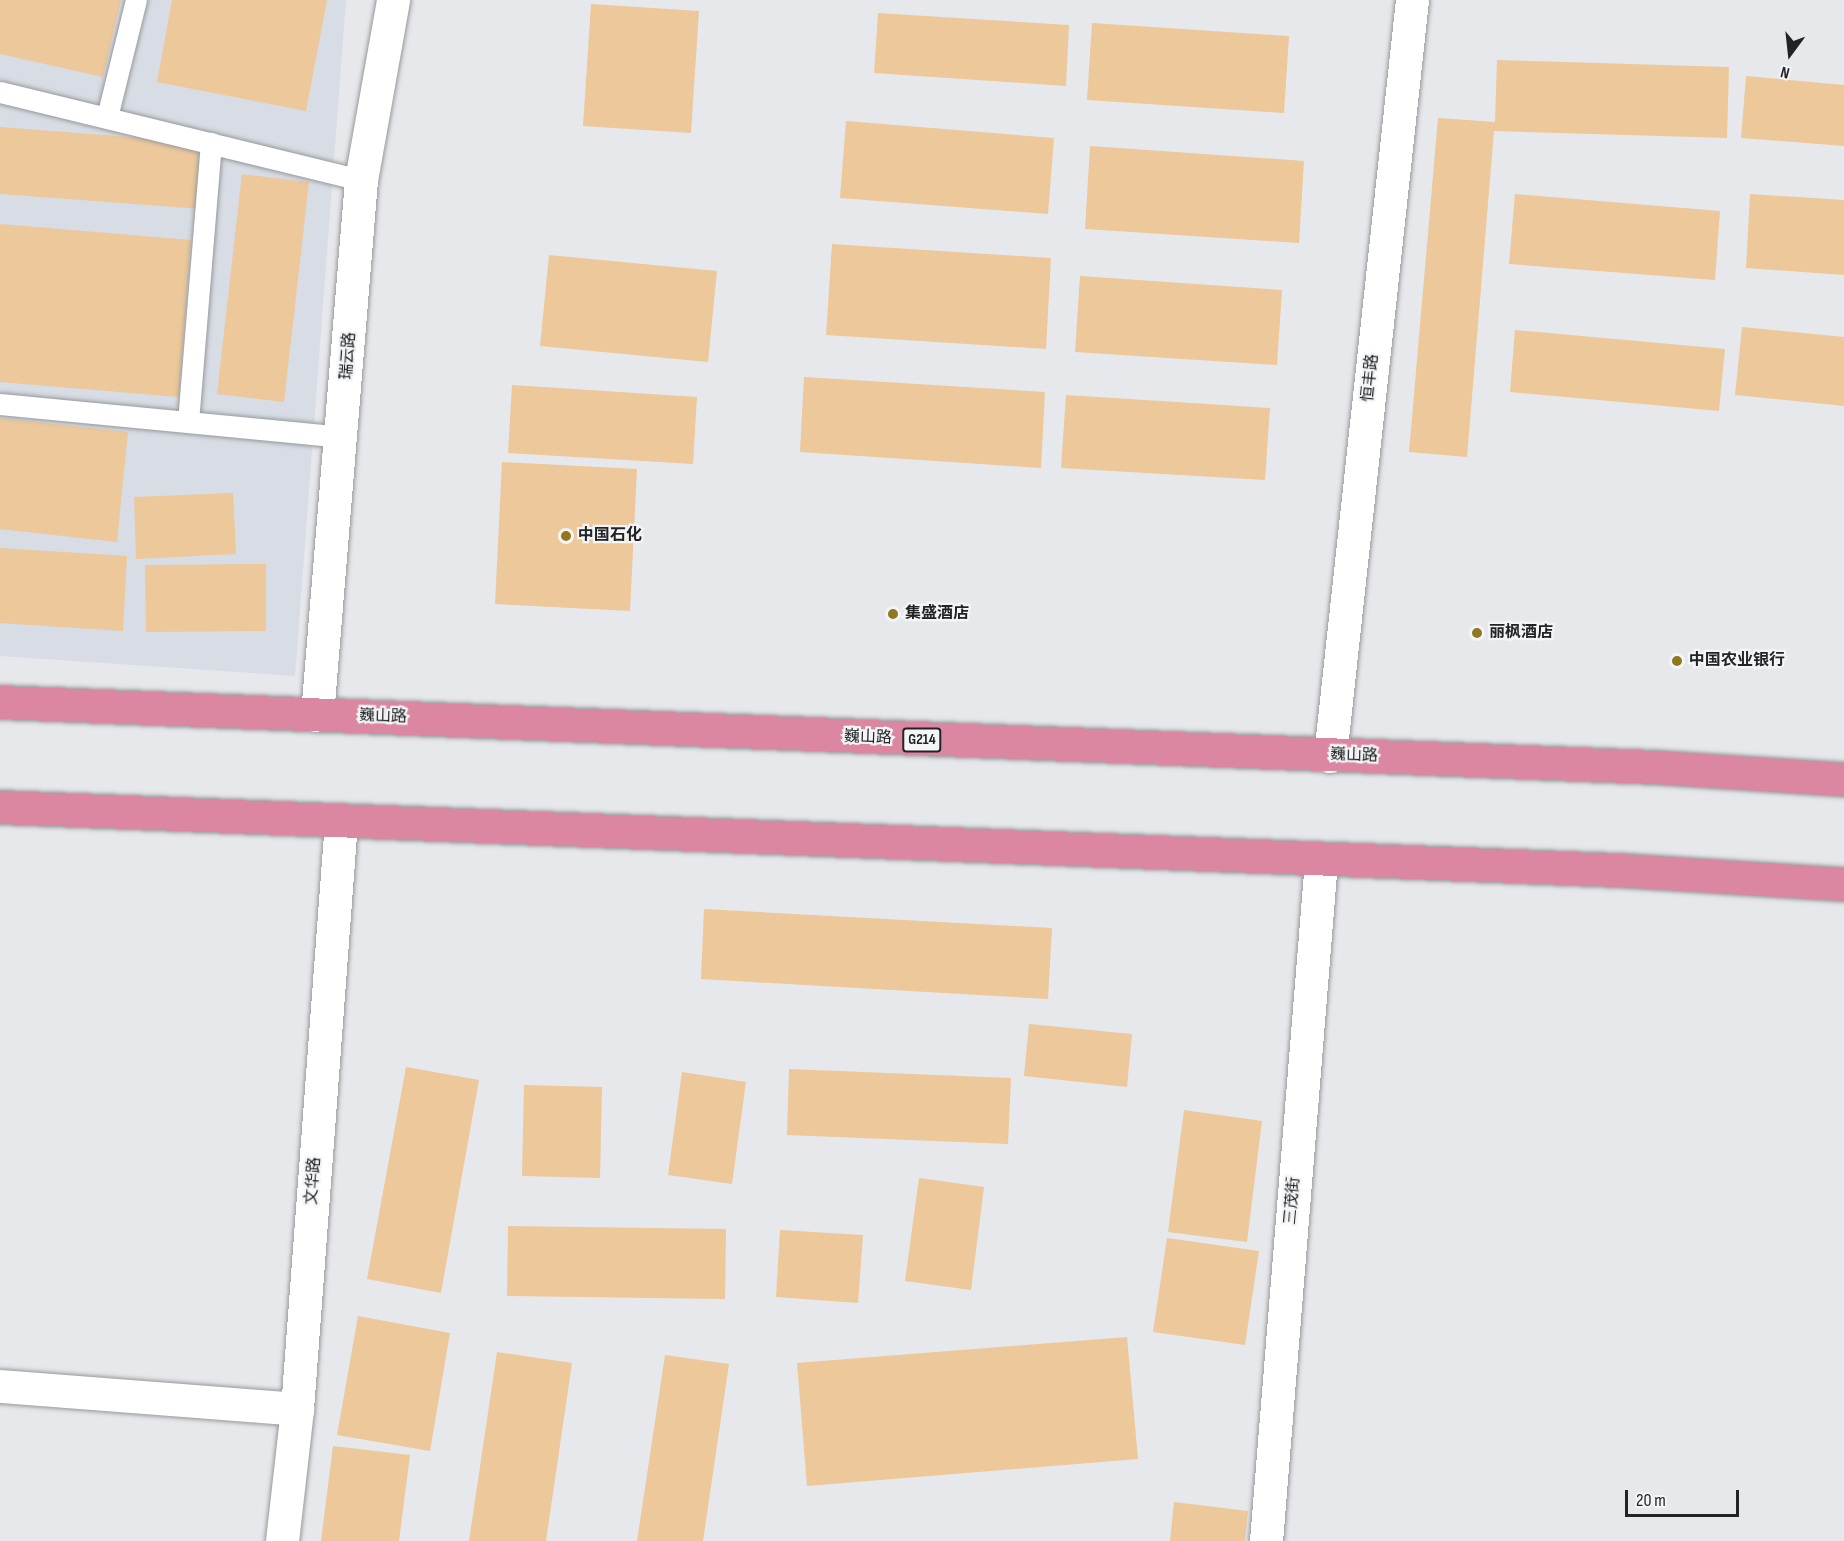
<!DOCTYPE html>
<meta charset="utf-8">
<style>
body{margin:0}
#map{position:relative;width:1844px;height:1541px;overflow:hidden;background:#e7e8eb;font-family:"Sofia Sans Condensed","Noto Sans SC",sans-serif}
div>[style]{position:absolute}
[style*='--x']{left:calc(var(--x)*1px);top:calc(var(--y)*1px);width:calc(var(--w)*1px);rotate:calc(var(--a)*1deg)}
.built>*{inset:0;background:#d7dce5}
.building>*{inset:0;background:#ecc89b}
.roads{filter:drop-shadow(0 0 2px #97999b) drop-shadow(0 0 2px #97999b)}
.service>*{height:21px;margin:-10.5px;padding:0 10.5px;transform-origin:10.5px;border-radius:10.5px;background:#fff}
.minor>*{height:33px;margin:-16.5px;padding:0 16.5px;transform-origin:16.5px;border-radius:16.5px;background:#fff}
.tertiary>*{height:33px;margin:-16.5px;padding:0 16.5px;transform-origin:16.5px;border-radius:16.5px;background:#fff}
.trunk>*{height:33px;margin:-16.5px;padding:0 16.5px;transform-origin:16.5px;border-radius:16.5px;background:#db87a2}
.dots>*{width:16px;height:16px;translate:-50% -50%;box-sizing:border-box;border:3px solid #f4f5f8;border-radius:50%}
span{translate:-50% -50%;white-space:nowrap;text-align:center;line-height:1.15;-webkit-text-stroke:4.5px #f4f5f8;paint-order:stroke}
.shield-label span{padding:2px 4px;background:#f4f5f8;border:2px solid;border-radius:4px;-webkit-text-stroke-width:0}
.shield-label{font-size:15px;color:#222324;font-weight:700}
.street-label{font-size:16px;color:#222324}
.poi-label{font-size:16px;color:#222324;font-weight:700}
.left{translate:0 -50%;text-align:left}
.north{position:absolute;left:1760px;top:24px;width:60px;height:60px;-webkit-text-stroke:4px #f4f5f8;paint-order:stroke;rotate:195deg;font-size:16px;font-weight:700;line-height:24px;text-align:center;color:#222324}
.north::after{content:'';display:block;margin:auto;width:21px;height:27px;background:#222324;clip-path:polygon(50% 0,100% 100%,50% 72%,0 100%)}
.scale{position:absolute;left:1625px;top:1490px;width:114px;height:27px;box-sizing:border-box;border:3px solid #222324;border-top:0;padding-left:8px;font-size:18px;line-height:21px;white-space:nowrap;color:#222324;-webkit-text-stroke:4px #f4f5f8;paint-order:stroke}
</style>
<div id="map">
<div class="built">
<div style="clip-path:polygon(0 0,346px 0,295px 676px,0 656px)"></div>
</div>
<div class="building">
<div style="clip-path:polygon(0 0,121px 0,103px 77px,0 54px)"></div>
<div style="clip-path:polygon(172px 0,327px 0,306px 111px,157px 82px)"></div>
<div style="clip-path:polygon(591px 4px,699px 11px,691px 133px,583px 126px)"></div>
<div style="clip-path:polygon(878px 13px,1069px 25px,1066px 86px,874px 73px)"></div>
<div style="clip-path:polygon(1092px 23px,1289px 36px,1284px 113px,1087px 100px)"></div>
<div style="clip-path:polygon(1497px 60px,1729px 67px,1727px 138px,1494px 131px,1467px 457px,1409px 452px,1438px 118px,1495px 122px)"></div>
<div style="clip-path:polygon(1746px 76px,1844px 85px,1844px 146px,1741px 138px)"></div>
<div style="clip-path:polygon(846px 121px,1054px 138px,1048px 214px,840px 198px)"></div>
<div style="clip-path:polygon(0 127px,207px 143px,202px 209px,0 194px)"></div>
<div style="clip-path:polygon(1090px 146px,1304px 161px,1299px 243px,1085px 229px)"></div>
<div style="clip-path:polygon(242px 174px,309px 182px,284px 402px,217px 394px)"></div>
<div style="clip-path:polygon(1515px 194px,1720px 211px,1715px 280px,1509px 264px)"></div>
<div style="clip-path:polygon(1750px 194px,1844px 200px,1844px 275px,1746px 268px)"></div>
<div style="clip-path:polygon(0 224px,191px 240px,179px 397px,0 382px)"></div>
<div style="clip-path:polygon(832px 244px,1051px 258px,1046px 349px,826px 335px)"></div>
<div style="clip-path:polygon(549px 255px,717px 271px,708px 362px,540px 346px)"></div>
<div style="clip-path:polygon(1080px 276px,1282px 290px,1277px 365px,1075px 352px)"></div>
<div style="clip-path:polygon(1742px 327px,1844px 337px,1844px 406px,1735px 395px)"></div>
<div style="clip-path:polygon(1515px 330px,1725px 349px,1719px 411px,1510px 392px)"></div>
<div style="clip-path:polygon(804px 377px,1045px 392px,1041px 468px,800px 452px)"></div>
<div style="clip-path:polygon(512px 385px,697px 397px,693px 464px,508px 453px)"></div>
<div style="clip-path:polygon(1066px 395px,1270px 408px,1265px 480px,1061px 468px)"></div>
<div style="clip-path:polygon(0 418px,128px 432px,117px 542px,0 529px)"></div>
<div style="clip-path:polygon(502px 462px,637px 469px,630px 611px,495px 604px)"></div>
<div style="clip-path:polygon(233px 493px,236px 554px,136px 559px,134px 497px)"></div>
<div style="clip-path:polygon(0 548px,127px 556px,123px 631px,0 623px)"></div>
<div style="clip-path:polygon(266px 564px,266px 631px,146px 632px,145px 565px)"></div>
<div style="clip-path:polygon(704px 909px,1052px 928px,1048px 999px,701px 979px)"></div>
<div style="clip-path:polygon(1029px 1024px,1132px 1034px,1127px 1087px,1024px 1076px)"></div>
<div style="clip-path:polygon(406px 1067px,479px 1080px,441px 1293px,367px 1279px)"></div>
<div style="clip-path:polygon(789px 1069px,1011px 1078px,1008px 1144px,787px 1135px)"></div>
<div style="clip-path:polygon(682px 1072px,746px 1082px,732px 1184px,668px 1175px)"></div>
<div style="clip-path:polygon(524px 1085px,602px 1087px,600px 1178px,522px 1176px)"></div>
<div style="clip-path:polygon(1184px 1110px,1262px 1121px,1247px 1242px,1168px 1232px)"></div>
<div style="clip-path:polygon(919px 1178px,984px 1187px,971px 1290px,905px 1281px)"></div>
<div style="clip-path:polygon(508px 1226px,726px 1229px,725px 1299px,507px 1296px)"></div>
<div style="clip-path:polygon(780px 1230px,863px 1235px,858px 1303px,776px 1297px)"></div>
<div style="clip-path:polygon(1167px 1238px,1259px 1251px,1245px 1345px,1153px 1332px)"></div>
<div style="clip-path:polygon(358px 1316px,450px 1333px,430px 1451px,337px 1435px)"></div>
<div style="clip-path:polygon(1127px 1337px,1138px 1459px,807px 1486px,797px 1363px)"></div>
<div style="clip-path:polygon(497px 1352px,572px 1363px,546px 1541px,469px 1541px)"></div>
<div style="clip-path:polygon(665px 1355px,729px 1364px,703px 1541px,637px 1541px)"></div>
<div style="clip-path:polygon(333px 1446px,410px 1455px,399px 1541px,321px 1541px)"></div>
<div style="clip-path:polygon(1174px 1502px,1248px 1511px,1245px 1541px,1170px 1541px)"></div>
</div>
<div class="roads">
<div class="service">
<div style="--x:0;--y:92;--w:372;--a:13.7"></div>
<div style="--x:107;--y:117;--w:121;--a:-76.1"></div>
<div style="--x:0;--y:404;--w:345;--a:5.5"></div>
<div style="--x:188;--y:422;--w:280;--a:-85.3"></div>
</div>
<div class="minor">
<div style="--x:0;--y:1386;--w:298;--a:4.4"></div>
</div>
<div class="tertiary">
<div style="--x:317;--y:715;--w:537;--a:-85.3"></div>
<div style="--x:361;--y:180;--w:183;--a:-79.9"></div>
<div style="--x:1330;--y:756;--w:760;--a:-83.81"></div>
<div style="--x:282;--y:1541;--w:133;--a:-83.5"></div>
<div style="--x:297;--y:1409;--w:590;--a:-85.72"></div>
<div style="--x:1266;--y:1541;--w:683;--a:-85.38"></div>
</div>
<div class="trunk">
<div style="--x:0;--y:702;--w:1657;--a:2.25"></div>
<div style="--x:1656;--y:767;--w:188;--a:3.7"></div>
<div style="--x:0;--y:807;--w:1621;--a:2.23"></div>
<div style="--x:1620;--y:870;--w:224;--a:3.6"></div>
</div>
</div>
<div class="dots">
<div style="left:566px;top:536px;background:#91781e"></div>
<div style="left:893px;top:614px;background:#91781e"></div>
<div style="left:1477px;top:633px;background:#91781e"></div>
<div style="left:1677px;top:661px;background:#91781e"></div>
</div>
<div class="shield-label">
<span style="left:922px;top:740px">G214</span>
</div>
<div class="street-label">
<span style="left:349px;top:356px;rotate:-86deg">瑞云路</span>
<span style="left:1371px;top:378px;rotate:-84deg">恒丰路</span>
<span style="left:383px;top:717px;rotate:2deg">巍山路</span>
<span style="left:868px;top:738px;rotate:2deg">巍山路</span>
<span style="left:1354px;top:756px;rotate:2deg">巍山路</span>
<span style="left:314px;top:1181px;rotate:-86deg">文华路</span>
<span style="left:1293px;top:1201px;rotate:-85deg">三茂街</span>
</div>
<div class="poi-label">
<span class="left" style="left:578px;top:536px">中国石化</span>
<span class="left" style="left:905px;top:614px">集盛酒店</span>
<span class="left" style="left:1489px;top:633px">丽枫酒店</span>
<span class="left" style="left:1689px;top:661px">中国农业银行</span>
</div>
<div class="north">N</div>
<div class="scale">20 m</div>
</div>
